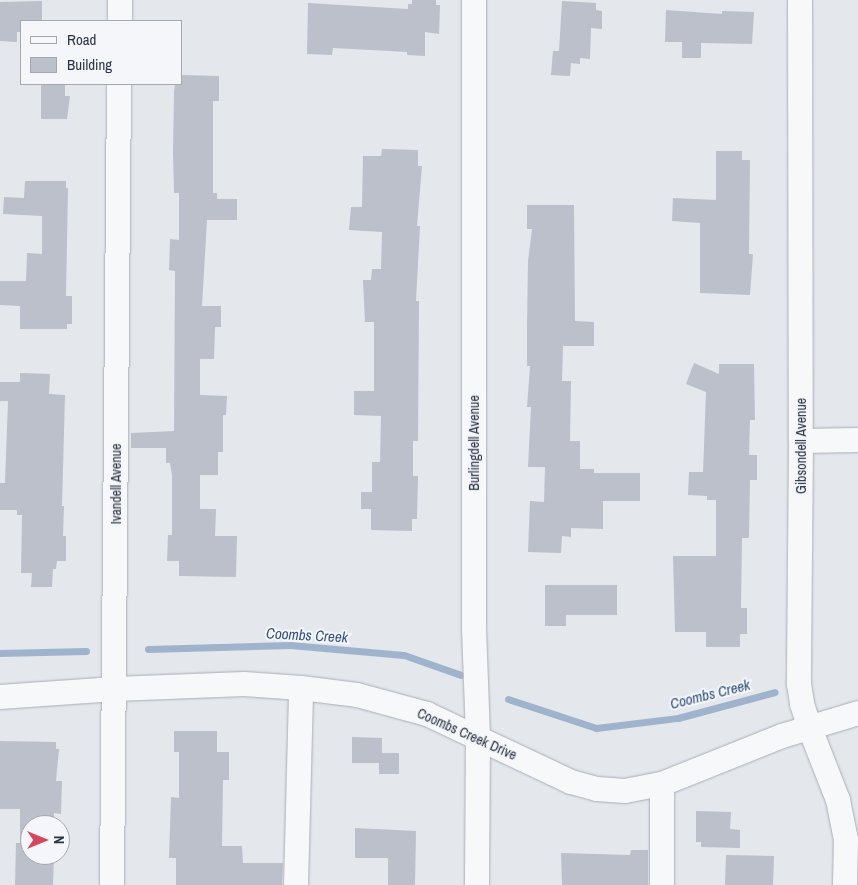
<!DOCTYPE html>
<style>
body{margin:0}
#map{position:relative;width:858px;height:885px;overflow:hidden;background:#e4e7ec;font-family:"Archivo Narrow",sans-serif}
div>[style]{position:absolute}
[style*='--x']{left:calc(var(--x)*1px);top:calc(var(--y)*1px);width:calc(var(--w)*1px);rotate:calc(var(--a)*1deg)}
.stream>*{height:7px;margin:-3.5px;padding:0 3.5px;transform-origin:3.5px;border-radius:3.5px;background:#9fb4cc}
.building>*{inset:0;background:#bbc0ca}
.roads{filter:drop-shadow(0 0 1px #a9aeb7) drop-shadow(0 0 1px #a9aeb7)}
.minor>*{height:24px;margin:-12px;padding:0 12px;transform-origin:12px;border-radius:12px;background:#f7f8fa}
span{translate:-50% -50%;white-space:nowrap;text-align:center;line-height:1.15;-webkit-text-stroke:4px #f4f6f9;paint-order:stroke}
.street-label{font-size:14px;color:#2b3445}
.water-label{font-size:15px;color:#34527a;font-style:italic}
.legend{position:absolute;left:20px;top:20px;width:162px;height:65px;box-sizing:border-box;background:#f4f6f9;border:1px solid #a4a8b1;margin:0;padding:6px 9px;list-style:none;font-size:15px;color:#2b3445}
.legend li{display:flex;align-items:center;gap:10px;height:25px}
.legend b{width:25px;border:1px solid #a4a8b1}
.north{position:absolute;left:20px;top:815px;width:50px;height:50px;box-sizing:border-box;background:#f4f6f9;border:1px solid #a4a8b1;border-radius:50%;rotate:90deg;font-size:14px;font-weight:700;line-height:20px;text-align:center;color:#2b3445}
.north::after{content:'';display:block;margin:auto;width:18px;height:22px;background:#d1495b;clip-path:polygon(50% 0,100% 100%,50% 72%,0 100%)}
</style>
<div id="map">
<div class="stream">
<div style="--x:148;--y:649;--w:142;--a:-1.6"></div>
<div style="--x:290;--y:645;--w:114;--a:5"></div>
<div style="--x:404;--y:655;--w:60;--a:19.3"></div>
<div style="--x:0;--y:653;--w:86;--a:-1.3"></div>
<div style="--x:508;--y:699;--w:93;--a:18.2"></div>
<div style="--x:596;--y:728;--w:83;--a:-7"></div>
<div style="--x:678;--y:718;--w:100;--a:-15"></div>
</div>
<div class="building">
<div style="clip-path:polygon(412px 0,436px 0,436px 5px,440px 5px,439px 34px,425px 32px,425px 56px,407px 55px,407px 52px,333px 48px,332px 55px,307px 54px,308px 3px,408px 9px,408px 4px,412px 4px)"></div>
<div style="clip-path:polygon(42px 1px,42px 21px,21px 21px,21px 32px,17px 32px,17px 42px,0 41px,0 2px)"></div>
<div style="clip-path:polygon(562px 1px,596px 3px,596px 10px,602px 11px,602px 29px,591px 28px,590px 59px,580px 58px,580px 64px,571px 63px,570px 76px,551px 75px,553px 51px,559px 51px)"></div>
<div style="clip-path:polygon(666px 10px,722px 14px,722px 11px,754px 12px,752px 44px,701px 43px,701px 58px,682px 58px,682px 42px,665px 42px)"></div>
<div style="clip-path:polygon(181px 75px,219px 76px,219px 101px,213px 101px,213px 193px,217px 193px,217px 199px,237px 199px,237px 220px,207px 220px,202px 306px,221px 306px,221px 327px,215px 327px,214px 359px,200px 359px,200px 395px,227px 396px,226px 415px,223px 415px,223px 452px,218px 452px,218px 475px,200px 475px,200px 509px,216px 509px,215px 536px,237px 536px,236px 577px,179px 576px,179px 561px,167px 561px,168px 535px,172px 535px,172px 475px,170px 463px,166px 463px,166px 448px,131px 448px,131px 433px,174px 431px,175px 271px,169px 270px,170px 239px,179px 240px,179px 193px,174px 193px,173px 152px,174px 92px,175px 84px,181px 84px)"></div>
<div style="clip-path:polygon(41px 84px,65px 84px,65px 96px,70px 96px,67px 119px,41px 119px)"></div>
<div style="clip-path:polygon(382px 149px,418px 150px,418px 166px,422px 166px,417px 226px,420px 226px,416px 301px,419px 301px,418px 441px,413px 441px,413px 476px,418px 476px,417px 519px,412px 519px,412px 531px,371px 530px,371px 509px,361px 509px,361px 492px,372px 492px,372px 462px,380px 462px,381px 416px,354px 415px,354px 391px,374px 391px,374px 322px,365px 322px,363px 280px,371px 280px,372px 269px,381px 269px,382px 232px,349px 230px,351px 207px,362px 207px,363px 156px,381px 156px)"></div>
<div style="clip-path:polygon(716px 151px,742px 151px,742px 160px,750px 160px,749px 254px,753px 254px,750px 295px,700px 293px,700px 223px,672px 221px,673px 198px,716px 200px)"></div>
<div style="clip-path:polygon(25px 181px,66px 181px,66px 188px,68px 188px,66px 296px,72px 296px,72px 324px,67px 324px,67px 329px,20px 329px,20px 306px,0 305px,0 281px,26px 281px,27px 253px,42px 254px,42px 216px,3px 214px,4px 197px,24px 198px)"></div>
<div style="clip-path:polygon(527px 205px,574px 205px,575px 321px,594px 322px,594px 346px,563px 346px,562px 381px,571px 381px,570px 441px,580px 441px,580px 469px,594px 469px,594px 473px,640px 473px,640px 501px,603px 501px,603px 529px,571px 528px,571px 537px,562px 536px,561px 553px,528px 552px,530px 501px,544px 502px,545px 467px,528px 467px,531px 407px,527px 407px,530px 366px,527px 366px,527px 326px,528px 261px,532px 229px,527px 229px)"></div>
<div style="clip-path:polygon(694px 363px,719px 374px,719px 364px,754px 364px,755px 420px,750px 420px,749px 455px,757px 455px,757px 480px,750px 480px,749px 538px,742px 538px,741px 608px,747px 608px,747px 634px,740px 634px,740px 647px,706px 647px,706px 632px,675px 632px,673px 556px,716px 556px,716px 500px,707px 500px,707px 496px,688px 495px,689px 472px,703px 472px,706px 392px,686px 384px)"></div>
<div style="clip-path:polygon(20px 373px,50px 374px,49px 394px,65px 395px,62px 506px,64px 506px,63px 536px,66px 536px,66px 561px,57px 561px,56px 569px,53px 569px,52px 587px,31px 587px,32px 573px,21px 573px,22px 515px,17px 515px,17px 510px,0 510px,0 483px,5px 483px,8px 401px,0 401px,0 382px,20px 382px)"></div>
<div style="clip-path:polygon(545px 585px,617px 585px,617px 615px,566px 615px,566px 626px,545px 626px)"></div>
<div style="clip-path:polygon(174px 731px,217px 731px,217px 752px,229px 752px,229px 780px,223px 780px,222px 846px,242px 846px,243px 863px,283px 863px,282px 885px,176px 885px,176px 858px,169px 858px,171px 797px,179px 798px,179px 752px,174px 752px)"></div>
<div style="clip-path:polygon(352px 737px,382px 738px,382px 753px,399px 753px,399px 774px,379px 774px,379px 763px,352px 763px)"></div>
<div style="clip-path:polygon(0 741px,56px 742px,56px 749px,59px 749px,56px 781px,62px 781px,61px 814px,54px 813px,54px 825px,30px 825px,30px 855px,54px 855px,53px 885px,15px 885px,16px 843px,20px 843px,20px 809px,0 809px)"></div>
<div style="clip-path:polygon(696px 811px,731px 812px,730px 829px,740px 830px,740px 848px,701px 847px,701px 842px,696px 842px)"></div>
<div style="clip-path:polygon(355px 828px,416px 831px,415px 885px,388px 885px,388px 858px,355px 858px)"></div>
<div style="clip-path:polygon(631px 850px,648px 850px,648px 885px,562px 885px,561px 853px,630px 855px)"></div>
<div style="clip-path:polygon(726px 855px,774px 856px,773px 885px,725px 885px)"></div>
</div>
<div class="roads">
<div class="minor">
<div style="--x:474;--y:0;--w:628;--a:90"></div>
<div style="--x:474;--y:628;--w:109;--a:87.9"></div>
<div style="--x:478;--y:737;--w:148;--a:90.4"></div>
<div style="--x:800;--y:0;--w:441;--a:89.9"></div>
<div style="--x:801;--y:441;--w:243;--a:90.5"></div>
<div style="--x:799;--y:684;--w:20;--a:81"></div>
<div style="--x:802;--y:704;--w:23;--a:72"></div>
<div style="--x:809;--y:726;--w:79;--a:68.6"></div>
<div style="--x:838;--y:800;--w:41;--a:78.7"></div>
<div style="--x:846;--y:840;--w:45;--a:91.3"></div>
<div style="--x:120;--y:21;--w:21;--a:-90"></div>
<div style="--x:801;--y:441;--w:57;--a:-1"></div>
<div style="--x:0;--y:697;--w:115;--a:-4"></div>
<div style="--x:115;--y:689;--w:129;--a:-2.2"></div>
<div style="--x:244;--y:684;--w:57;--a:4"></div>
<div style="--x:301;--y:688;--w:56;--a:7.1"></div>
<div style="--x:357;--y:695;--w:73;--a:15.2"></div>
<div style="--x:427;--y:714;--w:159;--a:25.3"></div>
<div style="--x:571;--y:782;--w:27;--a:15"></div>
<div style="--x:597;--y:789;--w:28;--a:4"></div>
<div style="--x:625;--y:791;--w:38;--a:-11"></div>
<div style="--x:662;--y:784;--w:129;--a:-21.8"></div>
<div style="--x:782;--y:736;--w:79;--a:-16.8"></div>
<div style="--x:112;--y:885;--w:801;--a:-89.5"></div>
<div style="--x:296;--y:885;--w:197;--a:-88.5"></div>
<div style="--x:662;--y:885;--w:101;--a:-90"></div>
</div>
</div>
<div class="street-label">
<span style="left:474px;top:443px;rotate:-90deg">Burlingdell Avenue</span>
<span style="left:801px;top:446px;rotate:-90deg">Gibsondell Avenue</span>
<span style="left:116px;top:484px;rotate:-90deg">Ivandell Avenue</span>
<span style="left:467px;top:734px;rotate:24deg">Coombs Creek Drive</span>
</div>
<div class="water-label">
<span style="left:307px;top:635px;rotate:3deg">Coombs Creek</span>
<span style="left:710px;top:694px;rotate:-14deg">Coombs Creek</span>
</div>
<ul class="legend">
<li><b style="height:6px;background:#f7f8fa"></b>Road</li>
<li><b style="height:14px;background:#bbc0ca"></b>Building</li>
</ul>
<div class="north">N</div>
</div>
